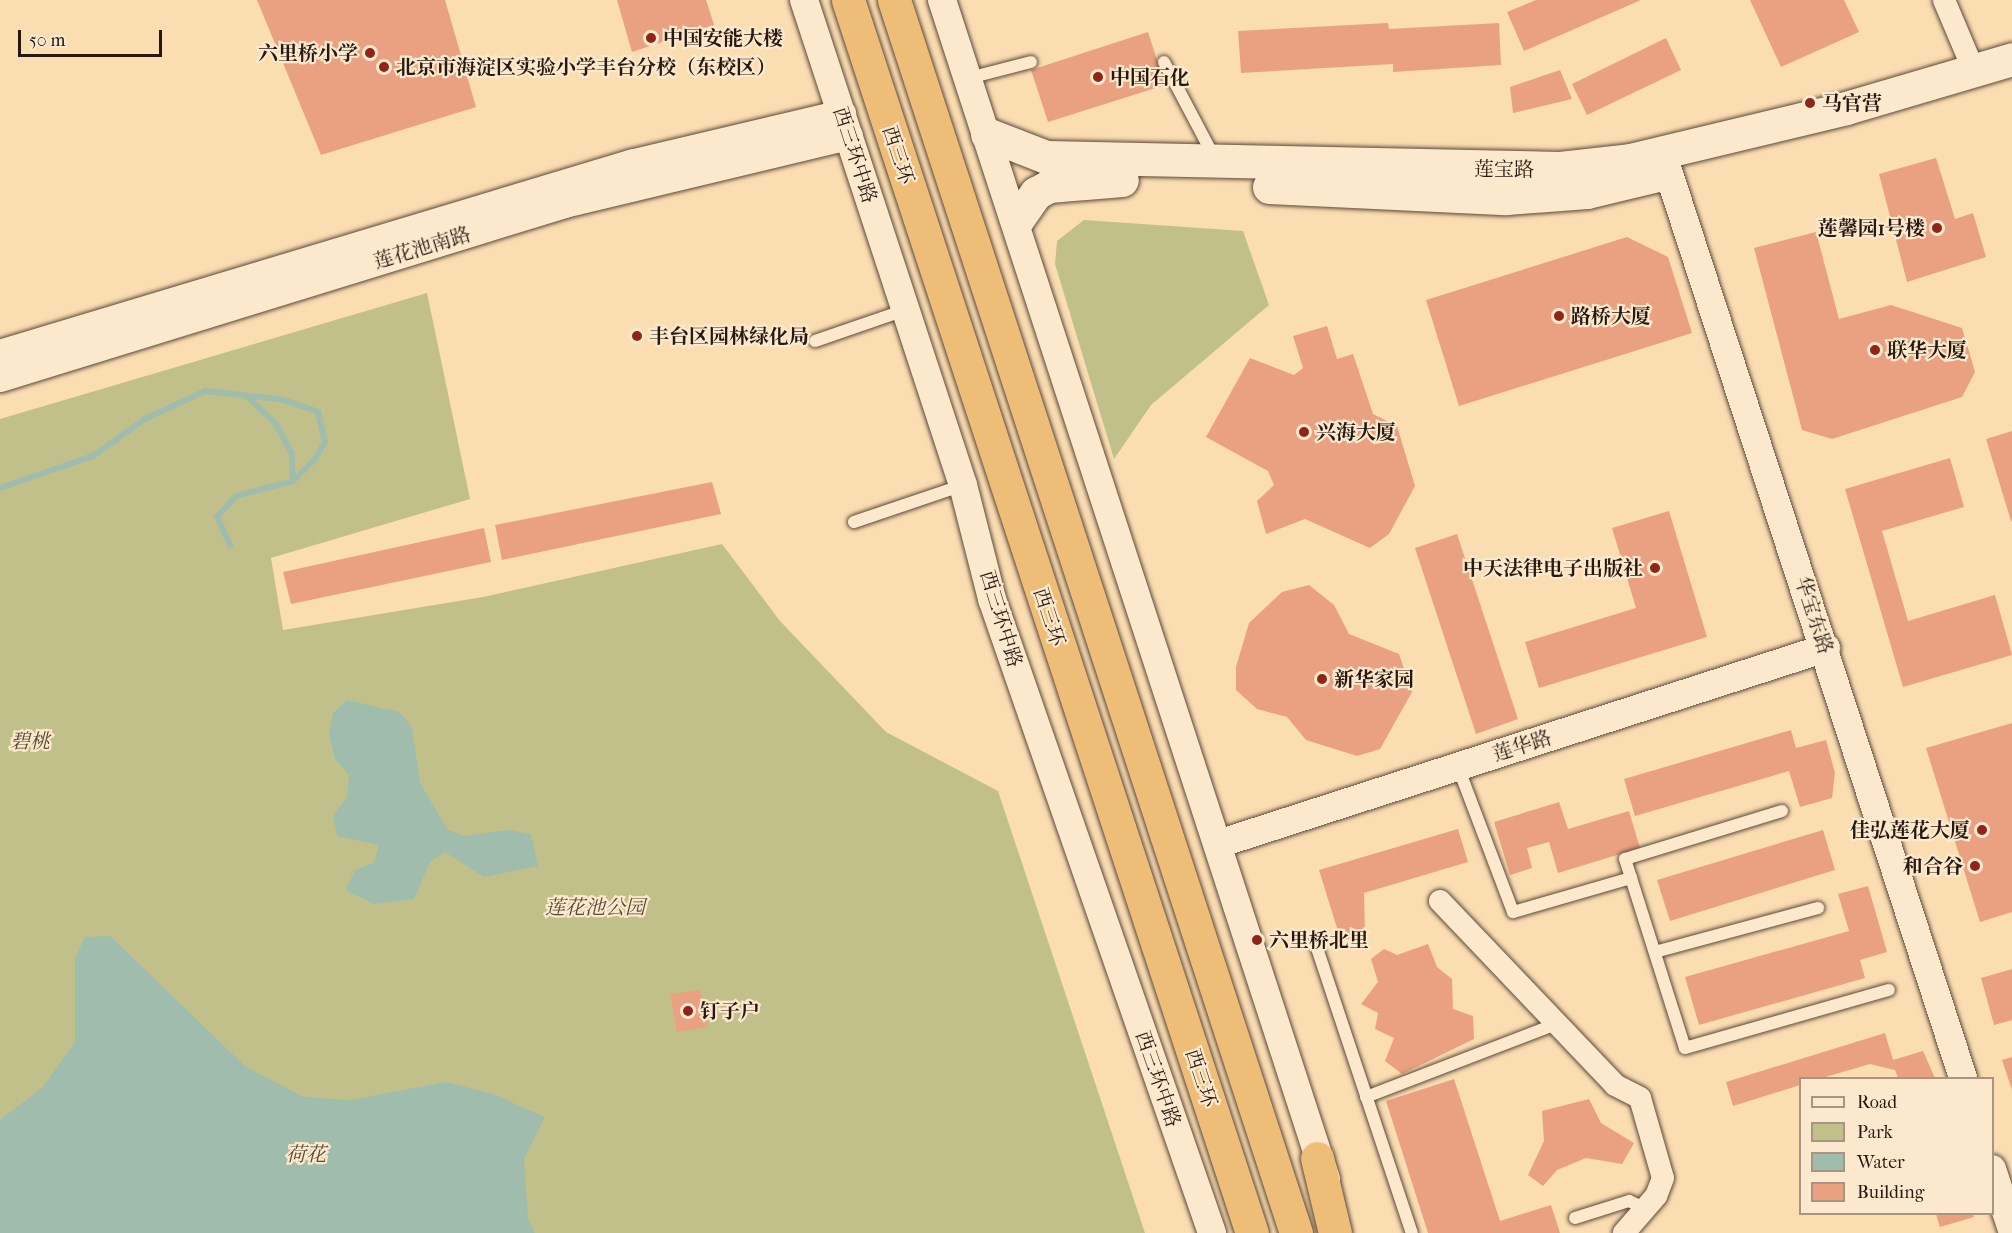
<!DOCTYPE html>
<meta charset="utf-8">
<style>
body{margin:0}
#map{position:relative;width:2012px;height:1233px;overflow:hidden;background:#fbddb2;font-family:"IM FELL French Canon","Noto Serif SC",serif}
div>[style]{position:absolute}
[style*='--x']{left:calc(var(--x)*1px);top:calc(var(--y)*1px);width:calc(var(--w)*1px);rotate:calc(var(--a)*1deg)}
.green>*{inset:0;background:#c1c08a}
.water>*{inset:0;background:#9fbcad}
.stream>*{height:6px;margin:-3px;padding:0 3px;transform-origin:3px;border-radius:3px;background:#9fbcad}
.building>*{inset:0;background:#eaa182}
.roads{filter:drop-shadow(0 0 2px #5c4939) drop-shadow(0 0 2px #5c4939)}
.service>*{height:12px;margin:-6px;padding:0 6px;transform-origin:6px;border-radius:6px;background:#fce9cd}
.minor>*{height:22px;margin:-11px;padding:0 11px;transform-origin:11px;border-radius:11px;background:#fce9cd}
.tertiary>*{height:28px;margin:-14px;padding:0 14px;transform-origin:14px;border-radius:14px;background:#fce9cd}
.secondary>*{height:33px;margin:-16.5px;padding:0 16.5px;transform-origin:16.5px;border-radius:16.5px;background:#fce9cd}
.trunk>*{height:33px;margin:-16.5px;padding:0 16.5px;transform-origin:16.5px;border-radius:16.5px;background:#eebe79}
.dots>*{width:16px;height:16px;translate:-50% -50%;box-sizing:border-box;border:3px solid #fce9cd;border-radius:50%}
span{translate:-50% -50%;white-space:nowrap;text-align:center;line-height:1.15;-webkit-text-stroke:4.5px #fce9cd;paint-order:stroke}
.poi-label{font-size:20px;color:#271811;font-weight:700}
.left{translate:0 -50%;text-align:left}
.right{translate:-100% -50%;text-align:right}
.street-label{font-size:20px;color:#271811}
.park-label{font-size:20px;color:#554a35;font-style:italic}
.legend{position:absolute;left:1799px;top:1077px;width:195px;height:138px;box-sizing:border-box;background:#fce9cd;border:2px solid #a79582;margin:0;padding:8px 10px;list-style:none;font-size:18px;color:#271811}
.legend li{display:flex;align-items:center;gap:12px;height:30px}
.legend b{width:30px;border:2px solid #a79582}
.scale{position:absolute;left:18px;top:30px;width:144px;height:27px;box-sizing:border-box;border:3px solid #271811;border-top:0;padding-left:8px;font-size:18px;line-height:21px;white-space:nowrap;color:#271811;-webkit-text-stroke:4px #fce9cd;paint-order:stroke}
</style>
<div id="map">
<div class="green">
<div style="clip-path:polygon(1084px 220px,1243px 231px,1269px 305px,1151px 405px,1114px 459px,1055px 264px,1057px 241px)"></div>
<div style="clip-path:polygon(427px 293px,470px 499px,271px 558px,283px 630px,483px 597px,722px 544px,780px 621px,886px 732px,998px 791px,1145px 1233px,0 1233px,0 419px)"></div>
</div>
<div class="water">
<div style="clip-path:polygon(347px 700px,399px 712px,412px 727px,420px 783px,448px 830px,464px 836px,508px 830px,531px 834px,538px 866px,484px 877px,445px 852px,430px 862px,414px 899px,374px 904px,346px 890px,355px 870px,374px 863px,379px 845px,337px 836px,333px 815px,347px 797px,349px 775px,335px 759px,329px 734px,333px 713px)"></div>
<div style="clip-path:polygon(110px 936px,246px 1067px,304px 1097px,350px 1100px,446px 1082px,493px 1094px,545px 1117px,524px 1159px,528px 1219px,535px 1233px,0 1233px,0 1120px,42px 1088px,75px 1042px,75px 959px,85px 937px)"></div>
</div>
<div class="stream">
<div style="--x:247;--y:396;--w:40;--a:44"></div>
<div style="--x:276;--y:424;--w:34;--a:62"></div>
<div style="--x:292;--y:454;--w:27;--a:88"></div>
<div style="--x:0;--y:488;--w:98;--a:-19"></div>
<div style="--x:93;--y:456;--w:64;--a:-35.4"></div>
<div style="--x:145;--y:419;--w:66;--a:-25"></div>
<div style="--x:205;--y:391;--w:80;--a:6.5"></div>
<div style="--x:284;--y:400;--w:36;--a:19"></div>
<div style="--x:318;--y:412;--w:31;--a:77"></div>
<div style="--x:325;--y:442;--w:21;--a:121"></div>
<div style="--x:314;--y:460;--w:30;--a:135"></div>
<div style="--x:293;--y:481;--w:59;--a:165.3"></div>
<div style="--x:236;--y:496;--w:28;--a:132"></div>
<div style="--x:217;--y:517;--w:31;--a:65"></div>
</div>
<div class="building">
<div style="clip-path:polygon(257px 0,445px 0,476px 107px,321px 155px)"></div>
<div style="clip-path:polygon(617px 0,706px 0,714px 25px,632px 52px)"></div>
<div style="clip-path:polygon(1536px 0,1641px 0,1524px 51px,1507px 12px)"></div>
<div style="clip-path:polygon(1750px 0,1844px 0,1859px 32px,1781px 67px)"></div>
<div style="clip-path:polygon(1388px 23px,1389px 29px,1499px 23px,1501px 65px,1393px 72px,1393px 64px,1241px 73px,1238px 31px)"></div>
<div style="clip-path:polygon(1148px 32px,1165px 85px,1048px 122px,1031px 70px)"></div>
<div style="clip-path:polygon(1666px 38px,1681px 70px,1587px 115px,1572px 84px)"></div>
<div style="clip-path:polygon(1560px 70px,1572px 99px,1513px 113px,1510px 87px)"></div>
<div style="clip-path:polygon(1936px 158px,1955px 219px,1973px 213px,1986px 257px,1907px 282px,1879px 174px)"></div>
<div style="clip-path:polygon(1816px 232px,1839px 319px,1891px 305px,1962px 328px,1975px 372px,1962px 397px,1832px 439px,1802px 430px,1754px 248px)"></div>
<div style="clip-path:polygon(1627px 237px,1668px 257px,1692px 333px,1459px 406px,1426px 300px)"></div>
<div style="clip-path:polygon(1327px 326px,1337px 359px,1353px 354px,1373px 414px,1397px 426px,1415px 486px,1389px 534px,1370px 548px,1305px 519px,1266px 534px,1257px 501px,1274px 485px,1268px 471px,1206px 437px,1250px 358px,1294px 375px,1303px 368px,1293px 336px)"></div>
<div style="clip-path:polygon(2012px 431px,2012px 521px,2011px 521px,1986px 439px)"></div>
<div style="clip-path:polygon(1950px 458px,1964px 507px,1882px 531px,1908px 621px,1995px 595px,2012px 655px,1903px 687px,1845px 489px)"></div>
<div style="clip-path:polygon(712px 482px,721px 514px,502px 560px,495px 525px)"></div>
<div style="clip-path:polygon(1669px 511px,1707px 637px,1539px 688px,1525px 642px,1636px 608px,1612px 528px)"></div>
<div style="clip-path:polygon(484px 528px,491px 562px,291px 604px,283px 572px)"></div>
<div style="clip-path:polygon(1457px 534px,1518px 719px,1476px 734px,1415px 548px)"></div>
<div style="clip-path:polygon(1309px 585px,1334px 605px,1349px 634px,1399px 654px,1412px 692px,1380px 749px,1357px 756px,1306px 740px,1287px 717px,1257px 709px,1236px 690px,1236px 667px,1249px 623px,1282px 592px)"></div>
<div style="clip-path:polygon(2012px 723px,2012px 912px,1980px 922px,1926px 748px)"></div>
<div style="clip-path:polygon(1791px 730px,1796px 748px,1826px 740px,1835px 773px,1832px 798px,1800px 807px,1789px 771px,1635px 816px,1624px 779px)"></div>
<div style="clip-path:polygon(1559px 802px,1568px 829px,1629px 811px,1640px 848px,1558px 873px,1549px 842px,1527px 848px,1532px 868px,1510px 875px,1494px 822px)"></div>
<div style="clip-path:polygon(1458px 829px,1468px 862px,1364px 893px,1365px 934px,1341px 941px,1319px 870px)"></div>
<div style="clip-path:polygon(1823px 830px,1835px 870px,1670px 921px,1657px 880px)"></div>
<div style="clip-path:polygon(1868px 886px,1887px 952px,1860px 960px,1865px 978px,1699px 1025px,1685px 977px,1849px 931px,1838px 894px)"></div>
<div style="clip-path:polygon(1428px 944px,1437px 967px,1452px 979px,1453px 1009px,1473px 1016px,1474px 1039px,1402px 1074px,1385px 1061px,1394px 1038px,1375px 1029px,1378px 1013px,1361px 1004px,1378px 982px,1371px 959px,1384px 949px,1397px 955px)"></div>
<div style="clip-path:polygon(2012px 969px,2012px 1020px,1994px 1025px,1981px 978px)"></div>
<div style="clip-path:polygon(700px 990px,708px 1027px,677px 1032px,670px 994px)"></div>
<div style="clip-path:polygon(1885px 1033px,1893px 1060px,1923px 1051px,1935px 1078px,1898px 1078px,1895px 1070px,1870px 1064px,1822px 1078px,1800px 1078px,1800px 1085px,1733px 1106px,1726px 1082px)"></div>
<div style="clip-path:polygon(2012px 1057px,2012px 1090px,2002px 1060px)"></div>
<div style="clip-path:polygon(1454px 1079px,1500px 1221px,1551px 1205px,1560px 1233px,1428px 1233px,1386px 1101px)"></div>
<div style="clip-path:polygon(1589px 1099px,1601px 1123px,1634px 1143px,1622px 1164px,1586px 1158px,1557px 1170px,1543px 1186px,1528px 1175px,1544px 1141px,1542px 1111px)"></div>
<div style="clip-path:polygon(1936px 1214px,1973px 1214px,1974px 1217px,1940px 1227px)"></div>
</div>
<div class="roads">
<div class="service">
<div style="--x:1164;--y:62;--w:107;--a:62.2"></div>
<div style="--x:969;--y:78;--w:64;--a:-14.5"></div>
<div style="--x:815;--y:341;--w:95;--a:-19"></div>
<div style="--x:854;--y:522;--w:115;--a:-18.7"></div>
<div style="--x:1458;--y:767;--w:155;--a:69.2"></div>
<div style="--x:1513;--y:912;--w:123;--a:-16.1"></div>
<div style="--x:1782;--y:811;--w:164;--a:163"></div>
<div style="--x:1625;--y:859;--w:198;--a:72.4"></div>
<div style="--x:1685;--y:1048;--w:212;--a:-15.9"></div>
<div style="--x:1315;--y:942;--w:307;--a:71.6"></div>
<div style="--x:1655;--y:952;--w:169;--a:-15.1"></div>
<div style="--x:1366;--y:1097;--w:204;--a:-21"></div>
<div style="--x:1575;--y:1218;--w:57;--a:-17.5"></div>
<div style="--x:1629;--y:1201;--w:17;--a:24"></div>
</div>
<div class="minor">
<div style="--x:1944;--y:0;--w:77;--a:67.1"></div>
<div style="--x:1440;--y:901;--w:254;--a:46.4"></div>
<div style="--x:1615;--y:1085;--w:28;--a:27"></div>
<div style="--x:1640;--y:1098;--w:83;--a:74"></div>
<div style="--x:1663;--y:1178;--w:19;--a:111"></div>
<div style="--x:1656;--y:1196;--w:49;--a:130.9"></div>
</div>
<div class="tertiary">
<div style="--x:804;--y:0;--w:510;--a:71.85"></div>
<div style="--x:963;--y:485;--w:118;--a:75.7"></div>
<div style="--x:992;--y:599;--w:671;--a:70.86"></div>
<div style="--x:942;--y:0;--w:1240;--a:71.96"></div>
<div style="--x:1662;--y:152;--w:974;--a:71.99"></div>
<div style="--x:0;--y:354;--w:662;--a:-16.77"></div>
<div style="--x:634;--y:163;--w:214;--a:-13.3"></div>
<div style="--x:0;--y:378;--w:591;--a:-17.12"></div>
<div style="--x:565;--y:204;--w:292;--a:-13.5"></div>
<div style="--x:1218;--y:844;--w:639;--a:-17.87"></div>
<div style="--x:1992;--y:1169;--w:64;--a:71.8"></div>
</div>
<div class="secondary">
<div style="--x:987;--y:134;--w:63;--a:21.3"></div>
<div style="--x:1046;--y:157;--w:514;--a:1.23"></div>
<div style="--x:1560;--y:168;--w:70;--a:-6.5"></div>
<div style="--x:1630;--y:160;--w:222;--a:-13.5"></div>
<div style="--x:1846;--y:108;--w:173;--a:-16.4"></div>
<div style="--x:1269;--y:187;--w:237;--a:2.7"></div>
<div style="--x:1506;--y:198;--w:81;--a:-4.2"></div>
<div style="--x:1587;--y:192;--w:77;--a:-13.5"></div>
<div style="--x:1017;--y:220;--w:33;--a:-55"></div>
<div style="--x:1036;--y:193;--w:15;--a:-28"></div>
<div style="--x:1049;--y:186;--w:73;--a:-4.7"></div>
</div>
<div class="trunk">
<div style="--x:848;--y:0;--w:1297;--a:71.86"></div>
<div style="--x:894;--y:0;--w:1297;--a:71.94"></div>
<div style="--x:1317;--y:1158;--w:77;--a:76.5"></div>
</div>
</div>
<div class="dots">
<div style="left:651px;top:38px;background:#8f2418"></div>
<div style="left:370px;top:53px;background:#8f2418"></div>
<div style="left:384px;top:67px;background:#8f2418"></div>
<div style="left:1098px;top:77px;background:#8f2418"></div>
<div style="left:1810px;top:103px;background:#8f2418"></div>
<div style="left:1937px;top:228px;background:#8f2418"></div>
<div style="left:1559px;top:316px;background:#8f2418"></div>
<div style="left:637px;top:336px;background:#8f2418"></div>
<div style="left:1875px;top:350px;background:#8f2418"></div>
<div style="left:1304px;top:432px;background:#8f2418"></div>
<div style="left:1655px;top:568px;background:#8f2418"></div>
<div style="left:1322px;top:679px;background:#8f2418"></div>
<div style="left:1982px;top:830px;background:#8f2418"></div>
<div style="left:1975px;top:866px;background:#8f2418"></div>
<div style="left:1257px;top:940px;background:#8f2418"></div>
<div style="left:688px;top:1011px;background:#8f2418"></div>
</div>
<div class="poi-label">
<span class="left" style="left:663px;top:38px">中国安能大楼</span>
<span class="right" style="left:358px;top:53px">六里桥小学</span>
<span class="left" style="left:396px;top:67px">北京市海淀区实验小学丰台分校（东校区）</span>
<span class="left" style="left:1110px;top:77px">中国石化</span>
<span class="left" style="left:1822px;top:103px">马官营</span>
<span class="right" style="left:1925px;top:228px">莲馨园1号楼</span>
<span class="left" style="left:1571px;top:316px">路桥大厦</span>
<span class="left" style="left:649px;top:336px">丰台区园林绿化局</span>
<span class="left" style="left:1887px;top:350px">联华大厦</span>
<span class="left" style="left:1316px;top:432px">兴海大厦</span>
<span class="right" style="left:1643px;top:568px">中天法律电子出版社</span>
<span class="left" style="left:1334px;top:679px">新华家园</span>
<span class="right" style="left:1970px;top:830px">佳弘莲花大厦</span>
<span class="right" style="left:1963px;top:866px">和合谷</span>
<span class="left" style="left:1269px;top:940px">六里桥北里</span>
<span class="left" style="left:700px;top:1011px">钉子户</span>
</div>
<div class="street-label">
<span style="left:855px;top:155px;rotate:72deg">西三环中路</span>
<span style="left:898px;top:155px;rotate:72deg">西三环</span>
<span style="left:1504px;top:169px">莲宝路</span>
<span style="left:422px;top:248px;rotate:-17deg">莲花池南路</span>
<span style="left:1814px;top:615px;rotate:72deg">华宝东路</span>
<span style="left:1049px;top:617px;rotate:72deg">西三环</span>
<span style="left:1001px;top:619px;rotate:73deg">西三环中路</span>
<span style="left:1522px;top:746px;rotate:-18deg">莲华路</span>
<span style="left:1201px;top:1078px;rotate:72deg">西三环</span>
<span style="left:1158px;top:1079px;rotate:71deg">西三环中路</span>
</div>
<div class="park-label">
<span style="left:30px;top:741px">碧桃</span>
<span style="left:595px;top:907px">莲花池公园</span>
<span style="left:306px;top:1154px">荷花</span>
</div>
<ul class="legend">
<li><b style="height:8px;background:#fce9cd"></b>Road</li>
<li><b style="height:16px;background:#c1c08a"></b>Park</li>
<li><b style="height:16px;background:#9fbcad"></b>Water</li>
<li><b style="height:16px;background:#eaa182"></b>Building</li>
</ul>
<div class="scale">50 m</div>
</div>
